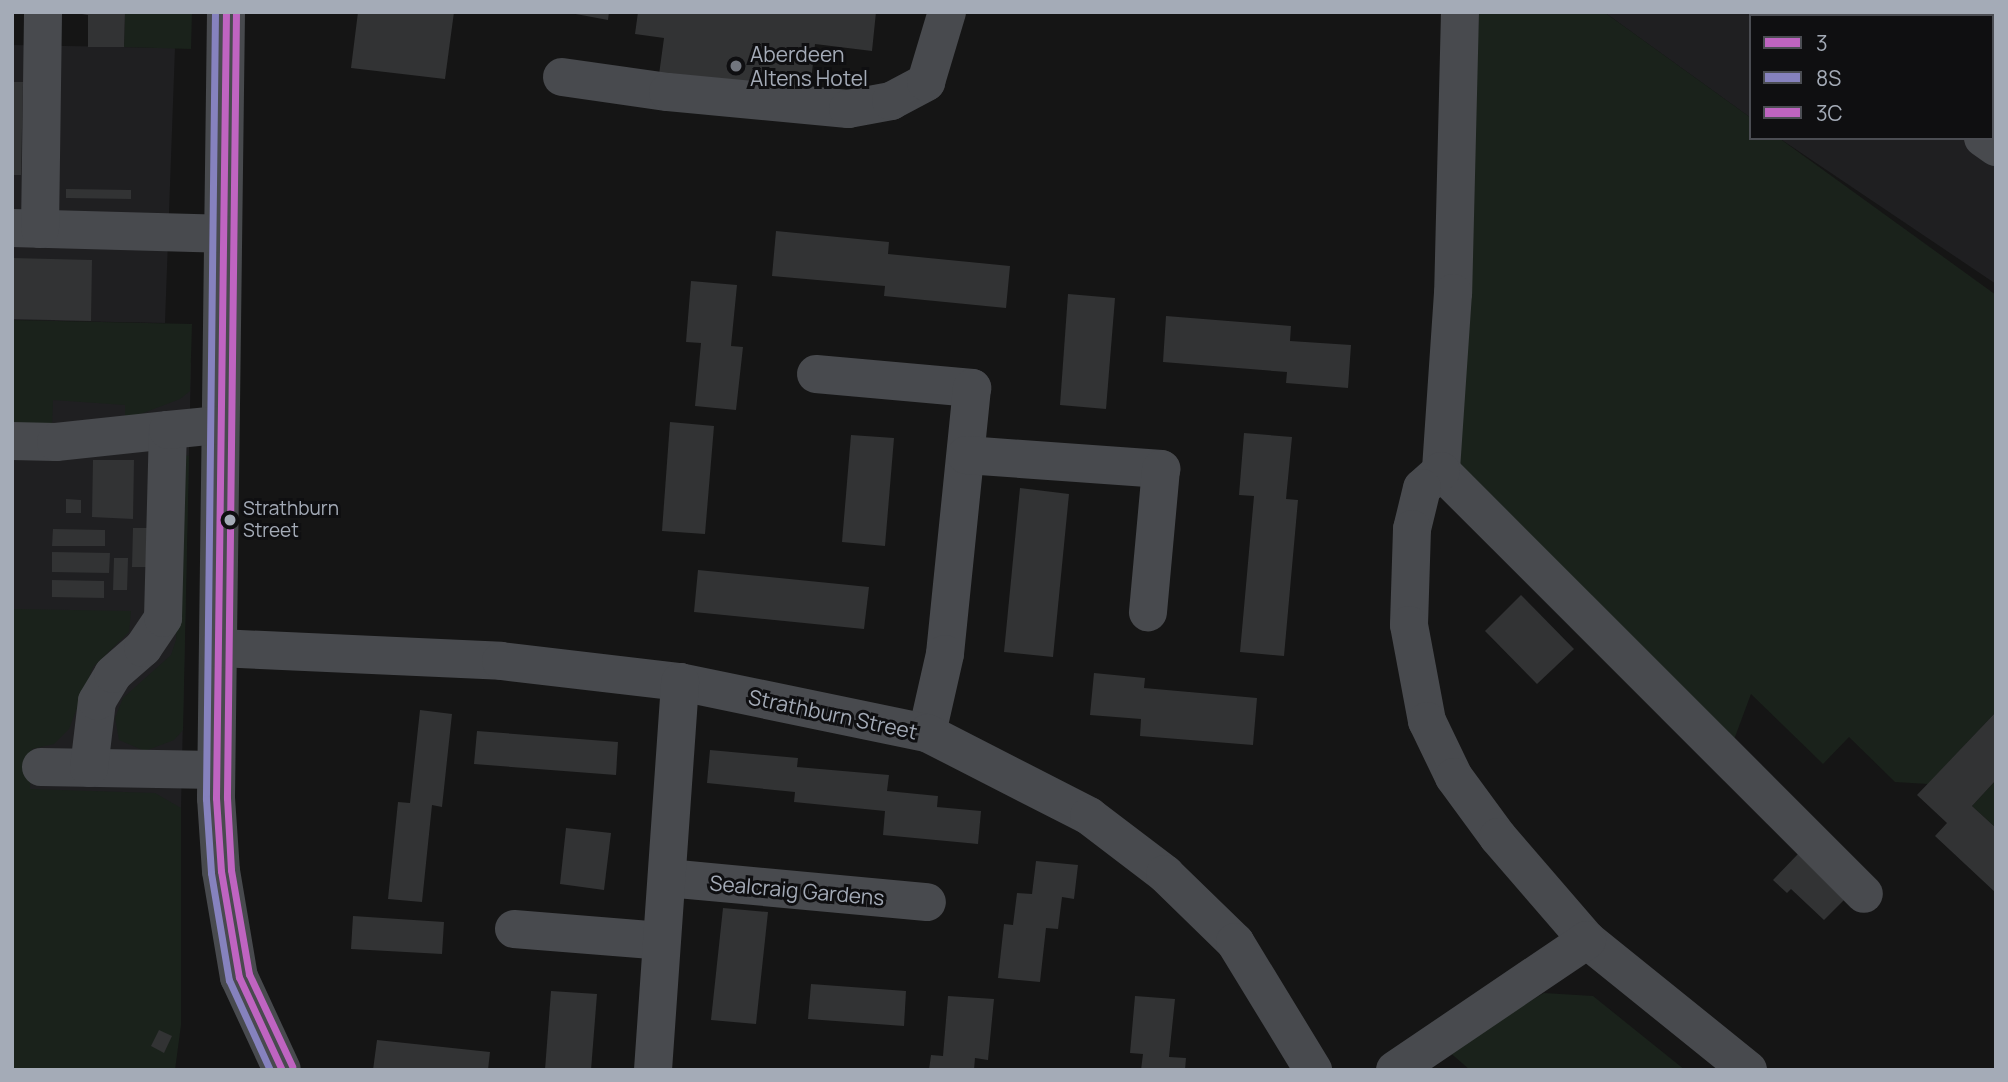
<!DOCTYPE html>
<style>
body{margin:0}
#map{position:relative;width:2008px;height:1082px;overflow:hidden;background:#151515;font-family:Manrope,sans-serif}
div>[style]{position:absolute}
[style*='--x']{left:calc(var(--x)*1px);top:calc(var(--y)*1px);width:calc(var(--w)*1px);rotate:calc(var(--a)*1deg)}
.built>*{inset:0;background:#1f1f21}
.green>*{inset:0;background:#1a221b}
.building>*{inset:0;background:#323334}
.minor>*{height:38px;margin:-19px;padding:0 19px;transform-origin:19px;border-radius:19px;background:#484a4e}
.bus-1>*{height:7px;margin:-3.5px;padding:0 3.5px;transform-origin:3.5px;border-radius:3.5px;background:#bf64c1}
.bus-2>*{height:7px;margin:-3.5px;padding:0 3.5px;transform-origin:3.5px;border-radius:3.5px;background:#8682be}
.bus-3>*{height:7px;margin:-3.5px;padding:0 3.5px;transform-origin:3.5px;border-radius:3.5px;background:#bf64c1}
.dots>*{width:19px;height:19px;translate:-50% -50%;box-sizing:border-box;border:4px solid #0f0f11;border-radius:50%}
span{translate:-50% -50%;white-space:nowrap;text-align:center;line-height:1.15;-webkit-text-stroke:6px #0f0f11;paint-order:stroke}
.bus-label{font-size:19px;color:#a4abb7}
.left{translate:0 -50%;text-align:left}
.poi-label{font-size:21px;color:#a4abb7}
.street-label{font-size:21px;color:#a4abb7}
.frame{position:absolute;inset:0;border:14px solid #a4abb7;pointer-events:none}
.legend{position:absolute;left:1749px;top:14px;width:245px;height:126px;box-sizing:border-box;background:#0f0f11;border:2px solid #4b4d53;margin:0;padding:9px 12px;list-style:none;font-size:21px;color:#a4abb7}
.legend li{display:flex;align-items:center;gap:14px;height:35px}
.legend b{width:35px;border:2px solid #4b4d53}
</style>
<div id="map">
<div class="built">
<div style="clip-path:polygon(1604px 12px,1996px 12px,1996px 284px,1779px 138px,1992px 138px,1992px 16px,1751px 16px,1751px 118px)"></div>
<div style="clip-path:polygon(12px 45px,175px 48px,165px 323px,12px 320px)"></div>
<div style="clip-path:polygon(12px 358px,191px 363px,181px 808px,12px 803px)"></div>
</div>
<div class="green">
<div style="clip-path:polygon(125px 12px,192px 12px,191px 49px,124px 47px)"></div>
<div style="clip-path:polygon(1479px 12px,1604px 12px,1751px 118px,1751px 138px,1779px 138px,1996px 295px,1996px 712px,1928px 784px,1895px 782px,1849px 737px,1823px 764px,1751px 694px,1732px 745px,1459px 472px)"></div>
<div style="clip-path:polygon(12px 320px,192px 324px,190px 391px,180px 399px,125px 420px,125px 405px,53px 400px,52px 427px,12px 422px)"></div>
<div style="clip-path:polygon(182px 455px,189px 456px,183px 730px,174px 740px,145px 751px,119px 740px,115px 718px,123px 698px,171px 655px,176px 640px)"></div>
<div style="clip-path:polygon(12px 609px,131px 611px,129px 632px,93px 667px,69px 729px,54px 744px,32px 749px,30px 789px,155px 793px,181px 808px,181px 1025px,175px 1070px,12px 1070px)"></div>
<div style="clip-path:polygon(1996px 780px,1996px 828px,1972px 806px)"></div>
<div style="clip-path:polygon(1544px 993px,1593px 996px,1685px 1070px,1470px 1070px,1447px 1050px)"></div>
</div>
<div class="building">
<div style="clip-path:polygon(70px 12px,125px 12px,124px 47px,88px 47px,88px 15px)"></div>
<div style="clip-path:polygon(358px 12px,454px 12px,445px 79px,351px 68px)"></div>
<div style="clip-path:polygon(565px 12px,609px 12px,608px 20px)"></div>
<div style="clip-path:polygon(638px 12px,876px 12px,872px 51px,815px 44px,809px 101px,658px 82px,664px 38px,635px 34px)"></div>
<div style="clip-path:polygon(1857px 12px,1914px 12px,1912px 16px)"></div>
<div style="clip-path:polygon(12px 82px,23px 82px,21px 175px,12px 175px)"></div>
<div style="clip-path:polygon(66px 189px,131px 190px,131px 199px,66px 198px)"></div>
<div style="clip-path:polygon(776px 231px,889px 242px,888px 254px,1010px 266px,1006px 308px,884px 296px,885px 286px,772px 276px)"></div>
<div style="clip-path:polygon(12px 258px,92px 260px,91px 321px,12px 319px)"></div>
<div style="clip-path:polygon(691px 281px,737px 285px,731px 346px,743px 347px,736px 410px,695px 406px,701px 343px,686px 342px)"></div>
<div style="clip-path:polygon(1068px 294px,1115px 298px,1106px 409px,1060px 405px)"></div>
<div style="clip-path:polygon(1166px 316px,1291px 326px,1290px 341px,1351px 345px,1348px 388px,1286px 383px,1287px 372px,1163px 362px)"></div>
<div style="clip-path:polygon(670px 422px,714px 426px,705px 534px,662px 531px)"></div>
<div style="clip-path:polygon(1244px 433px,1292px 437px,1286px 499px,1298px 500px,1284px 656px,1240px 652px,1254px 496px,1239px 495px)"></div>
<div style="clip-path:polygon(851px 435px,894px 438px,885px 546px,842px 542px)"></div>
<div style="clip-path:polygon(93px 460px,134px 460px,133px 519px,92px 517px)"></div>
<div style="clip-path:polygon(1020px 488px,1069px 494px,1053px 657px,1004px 652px)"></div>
<div style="clip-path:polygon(66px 499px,81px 500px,81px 513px,66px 513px)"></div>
<div style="clip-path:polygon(133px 528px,171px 528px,171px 567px,132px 567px)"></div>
<div style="clip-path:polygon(53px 529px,105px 530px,105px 546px,52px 546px)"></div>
<div style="clip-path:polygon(52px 552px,110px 553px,109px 573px,52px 572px)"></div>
<div style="clip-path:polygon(114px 558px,128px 558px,127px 590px,113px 590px)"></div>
<div style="clip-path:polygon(698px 570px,869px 587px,864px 629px,694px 612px)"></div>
<div style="clip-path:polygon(52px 580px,104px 581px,104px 598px,52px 597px)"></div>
<div style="clip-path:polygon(1521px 595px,1574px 649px,1537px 684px,1485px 631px)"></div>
<div style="clip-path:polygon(1094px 673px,1145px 678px,1144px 688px,1257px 698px,1253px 745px,1140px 736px,1141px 719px,1090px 715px)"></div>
<div style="clip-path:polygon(420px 710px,452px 714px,442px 807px,432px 805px,422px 902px,388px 899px,398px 802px,410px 803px)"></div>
<div style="clip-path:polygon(1996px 712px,1996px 780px,1972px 806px,1996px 828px,1996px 893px,1935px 836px,1947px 823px,1917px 795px)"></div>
<div style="clip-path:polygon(477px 731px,618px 742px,616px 775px,474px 764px)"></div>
<div style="clip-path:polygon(710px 750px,798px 758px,797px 767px,889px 775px,887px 791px,938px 796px,937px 807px,981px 811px,978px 844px,883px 835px,885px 811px,794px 802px,795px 792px,707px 783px)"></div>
<div style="clip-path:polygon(566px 828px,611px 833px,604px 890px,560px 884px)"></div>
<div style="clip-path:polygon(1798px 854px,1845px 899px,1824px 920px,1791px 889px,1787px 893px,1773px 880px)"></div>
<div style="clip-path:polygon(1036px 861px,1078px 865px,1074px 899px,1062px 897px,1058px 929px,1046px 928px,1040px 982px,998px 978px,1004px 924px,1013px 925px,1017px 893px,1032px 894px)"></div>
<div style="clip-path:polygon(723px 908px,768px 912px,756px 1024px,711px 1020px)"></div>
<div style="clip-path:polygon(353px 916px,444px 922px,442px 954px,351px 949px)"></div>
<div style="clip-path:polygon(811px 984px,906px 991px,904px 1026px,808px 1019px)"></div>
<div style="clip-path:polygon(551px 991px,597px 994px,591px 1070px,545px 1070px)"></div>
<div style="clip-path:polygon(948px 996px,994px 999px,988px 1060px,975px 1058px,974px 1070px,929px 1070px,931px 1055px,943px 1056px)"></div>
<div style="clip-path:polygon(1135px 996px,1175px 999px,1169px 1057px,1186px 1058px,1185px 1070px,1141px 1070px,1143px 1054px,1130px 1053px)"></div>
<div style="clip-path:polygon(159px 1030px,172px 1036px,164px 1053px,151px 1046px)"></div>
<div style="clip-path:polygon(377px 1040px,490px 1052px,488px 1070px,373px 1070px)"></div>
</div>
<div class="minor">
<div style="--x:226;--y:12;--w:786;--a:90.73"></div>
<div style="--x:216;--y:798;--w:73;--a:86.1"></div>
<div style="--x:221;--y:871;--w:108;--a:80.4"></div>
<div style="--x:239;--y:977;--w:102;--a:65.2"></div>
<div style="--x:1460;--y:12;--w:281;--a:91.4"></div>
<div style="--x:1453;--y:293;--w:178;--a:93.9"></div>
<div style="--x:1441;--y:471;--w:598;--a:45"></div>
<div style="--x:1810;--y:16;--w:4;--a:-90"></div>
<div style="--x:562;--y:77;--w:107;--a:8.1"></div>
<div style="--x:668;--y:92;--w:181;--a:5.4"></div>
<div style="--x:848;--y:109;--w:44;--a:-10.5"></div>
<div style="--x:891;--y:101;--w:40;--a:-28"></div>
<div style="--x:926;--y:82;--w:73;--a:-73.3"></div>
<div style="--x:1992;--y:82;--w:7;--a:-56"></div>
<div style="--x:1983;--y:138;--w:16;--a:35"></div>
<div style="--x:12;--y:228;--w:209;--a:1.6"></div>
<div style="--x:40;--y:229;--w:217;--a:-89.2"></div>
<div style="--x:816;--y:374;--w:157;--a:5.1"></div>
<div style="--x:972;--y:388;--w:267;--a:95.8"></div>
<div style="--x:945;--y:654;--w:81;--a:102.8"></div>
<div style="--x:12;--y:441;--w:44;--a:1.3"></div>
<div style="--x:56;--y:442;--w:113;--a:-6.1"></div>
<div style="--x:966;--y:455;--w:196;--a:4.1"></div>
<div style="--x:1161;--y:469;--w:144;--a:95.2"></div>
<div style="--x:1441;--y:471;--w:25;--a:138"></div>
<div style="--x:1422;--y:488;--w:42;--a:103.7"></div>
<div style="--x:1412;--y:529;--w:96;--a:91.8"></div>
<div style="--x:1409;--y:625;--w:98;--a:79.4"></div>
<div style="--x:1427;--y:721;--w:62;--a:64.3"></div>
<div style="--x:1454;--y:777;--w:74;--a:53.7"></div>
<div style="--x:1498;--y:837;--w:136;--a:49.2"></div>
<div style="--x:1587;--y:940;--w:207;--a:38.9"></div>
<div style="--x:218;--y:648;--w:283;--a:2.6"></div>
<div style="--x:501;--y:661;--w:180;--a:6.7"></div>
<div style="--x:680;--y:682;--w:252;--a:11.7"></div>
<div style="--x:927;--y:733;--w:182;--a:27.1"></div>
<div style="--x:1089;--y:816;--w:96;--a:37.3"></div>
<div style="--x:1165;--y:874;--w:98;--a:44.2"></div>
<div style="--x:1235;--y:942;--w:150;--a:58.6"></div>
<div style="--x:41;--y:767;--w:175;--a:1"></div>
<div style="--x:89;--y:768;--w:67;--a:-83.2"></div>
<div style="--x:97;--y:701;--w:31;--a:-59"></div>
<div style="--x:113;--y:674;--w:40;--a:-41"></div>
<div style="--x:143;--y:648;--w:36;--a:-56"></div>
<div style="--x:163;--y:618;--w:188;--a:-88.5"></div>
<div style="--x:168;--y:430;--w:49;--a:-5.8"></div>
<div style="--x:667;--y:878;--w:261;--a:5.3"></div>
<div style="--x:514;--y:929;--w:148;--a:4.6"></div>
<div style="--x:653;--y:1070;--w:389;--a:-86"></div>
<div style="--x:1395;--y:1070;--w:232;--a:-34.1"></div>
</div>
<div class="bus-1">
<div style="--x:226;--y:12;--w:786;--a:90.73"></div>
<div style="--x:216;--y:798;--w:73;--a:86.1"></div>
<div style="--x:221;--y:871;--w:108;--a:80.4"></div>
<div style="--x:239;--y:977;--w:102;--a:65.2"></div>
</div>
<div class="bus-2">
<div style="--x:215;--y:12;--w:787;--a:90.66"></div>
<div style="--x:206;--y:799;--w:74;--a:86.1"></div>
<div style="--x:211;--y:873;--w:109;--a:80.5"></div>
<div style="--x:229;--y:980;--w:99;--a:65.5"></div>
</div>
<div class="bus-3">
<div style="--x:236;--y:12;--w:786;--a:90.66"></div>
<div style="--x:227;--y:798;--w:72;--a:86.8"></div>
<div style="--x:231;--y:870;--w:106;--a:80.2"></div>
<div style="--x:249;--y:974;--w:102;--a:64.9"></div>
</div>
<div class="dots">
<div style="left:736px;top:66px;background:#72767e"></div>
<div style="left:230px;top:520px;background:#a4abb7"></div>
</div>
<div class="bus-label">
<span class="left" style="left:243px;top:520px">Strathburn<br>Street</span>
</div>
<div class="poi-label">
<span class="left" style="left:750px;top:66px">Aberdeen<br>Altens Hotel</span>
</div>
<div class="street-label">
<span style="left:833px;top:714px;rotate:12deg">Strathburn Street</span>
<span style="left:797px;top:890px;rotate:5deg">Sealcraig Gardens</span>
</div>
<div class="frame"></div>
<ul class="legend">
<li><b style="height:9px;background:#bf64c1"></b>3</li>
<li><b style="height:9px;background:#8682be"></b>8S</li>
<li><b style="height:9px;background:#bf64c1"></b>3C</li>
</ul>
</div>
